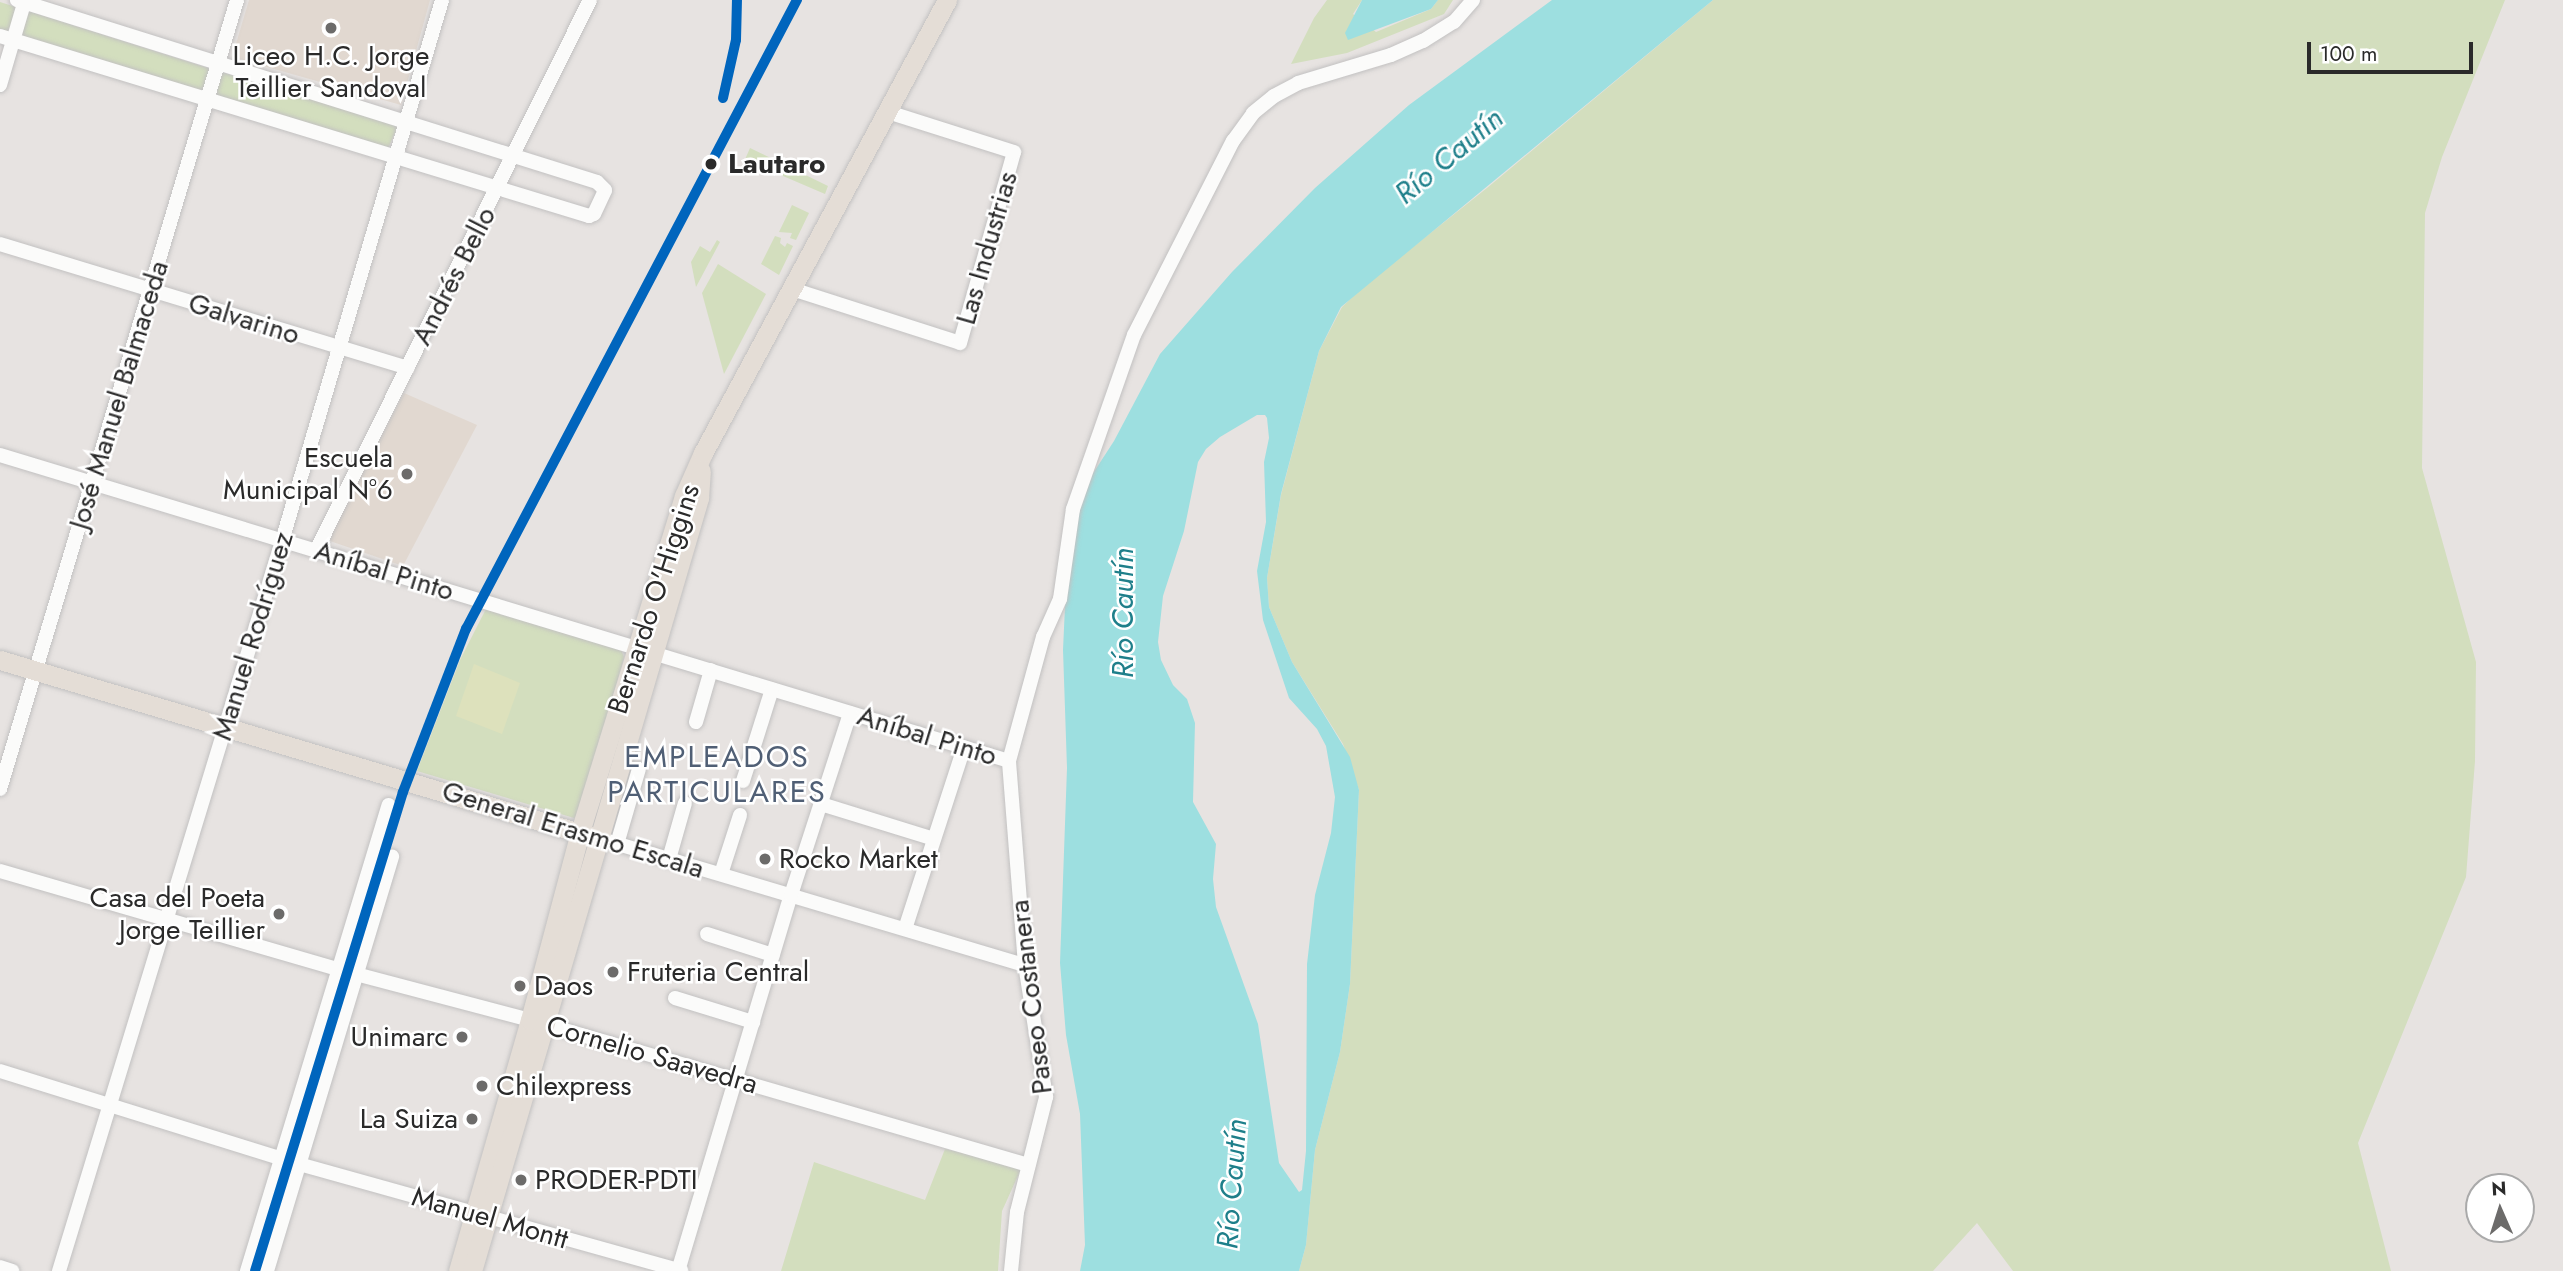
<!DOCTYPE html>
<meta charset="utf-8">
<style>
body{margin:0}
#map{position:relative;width:2563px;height:1271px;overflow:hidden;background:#e7e3e1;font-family:Jost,sans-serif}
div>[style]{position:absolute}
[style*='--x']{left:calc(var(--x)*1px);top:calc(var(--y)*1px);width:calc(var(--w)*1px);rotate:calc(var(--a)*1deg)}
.education>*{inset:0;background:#e1d8d0}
.green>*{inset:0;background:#d3debe}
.pitch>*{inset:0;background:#dde1bc}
.water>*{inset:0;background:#9ddfe0}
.roads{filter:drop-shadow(0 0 2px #c2c1c1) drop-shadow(0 0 2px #c2c1c1)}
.minor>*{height:14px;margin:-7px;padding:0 7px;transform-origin:7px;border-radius:7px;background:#fbfbfa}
.major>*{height:19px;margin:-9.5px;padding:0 9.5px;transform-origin:9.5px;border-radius:9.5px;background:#e4ddd6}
.rail>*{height:6px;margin-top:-3px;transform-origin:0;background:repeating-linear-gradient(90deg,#fff 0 10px,#ddddde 0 20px);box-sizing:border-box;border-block:2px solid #ddddde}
.rail-1>*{height:10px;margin:-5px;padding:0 5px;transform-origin:5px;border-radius:5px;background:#0065bd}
.dots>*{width:19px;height:19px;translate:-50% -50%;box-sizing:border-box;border:4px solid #fff;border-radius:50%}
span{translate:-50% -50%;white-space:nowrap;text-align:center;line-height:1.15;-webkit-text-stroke:5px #fff;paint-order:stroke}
.poi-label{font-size:28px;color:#2a2a2a}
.right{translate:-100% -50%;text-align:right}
.left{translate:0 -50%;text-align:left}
.stop-label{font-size:28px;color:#2a2a2a;font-weight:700}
.street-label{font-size:28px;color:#2a2a2a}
.water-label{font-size:30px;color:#1e7f8a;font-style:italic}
.neighbourhood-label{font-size:30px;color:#505f75;letter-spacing:2px}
.north{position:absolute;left:2465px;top:1173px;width:70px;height:70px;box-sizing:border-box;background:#fff;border:2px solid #aaa;border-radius:50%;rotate:357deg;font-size:19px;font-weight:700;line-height:28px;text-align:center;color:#2a2a2a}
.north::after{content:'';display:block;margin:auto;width:24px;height:32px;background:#6c6b6a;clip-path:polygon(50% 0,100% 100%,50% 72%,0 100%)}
.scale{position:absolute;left:2307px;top:42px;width:166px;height:32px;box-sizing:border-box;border:4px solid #2a2a2a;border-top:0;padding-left:9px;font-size:21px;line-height:24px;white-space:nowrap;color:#2a2a2a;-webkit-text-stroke:5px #fff;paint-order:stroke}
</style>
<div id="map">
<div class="education">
<div style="clip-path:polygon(249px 0,430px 0,401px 105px,232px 57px)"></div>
<div style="clip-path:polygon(404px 393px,477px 425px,403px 566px,327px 540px)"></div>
</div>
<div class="green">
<div style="clip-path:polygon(1327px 0,1362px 0,1353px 14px,1376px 32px,1431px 9px,1438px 0,1453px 0,1444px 14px,1347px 53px,1291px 64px,1314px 18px)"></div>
<div style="clip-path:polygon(1713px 0,2505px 0,2442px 157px,2425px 213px,2422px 468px,2476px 662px,2475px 761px,2466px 877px,2358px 1143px,2391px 1271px,2013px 1271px,1977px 1223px,1933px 1271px,1299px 1271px,1306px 1245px,1315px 1150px,1340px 1052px,1350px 984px,1359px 790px,1343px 744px,1292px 662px,1269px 607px,1267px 578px,1281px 495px,1319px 351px,1342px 307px,1364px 286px,1487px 188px)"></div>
<div style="clip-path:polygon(0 2px,214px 70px,399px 123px,387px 151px,0 30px)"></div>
<div style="clip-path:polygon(750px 148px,828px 186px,825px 194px,755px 164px,752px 169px,743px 164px)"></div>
<div style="clip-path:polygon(792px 205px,809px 213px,796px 240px,790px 238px,792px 233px,779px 232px)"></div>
<div style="clip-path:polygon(775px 236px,781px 238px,780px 243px,785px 247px,787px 243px,793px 246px,779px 275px,761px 264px)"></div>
<div style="clip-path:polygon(717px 240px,720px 242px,696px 287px,691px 262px,700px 246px,710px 252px)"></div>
<div style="clip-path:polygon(718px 264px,766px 294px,724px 374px,702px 293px)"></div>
<div style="clip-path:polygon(487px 607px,621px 650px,624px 657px,582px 813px,574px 818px,417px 771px,460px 660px)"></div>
<div style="clip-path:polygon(945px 1149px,1022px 1167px,1002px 1211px,998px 1271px,781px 1271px,814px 1162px,925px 1200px)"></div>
</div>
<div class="pitch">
<div style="clip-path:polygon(474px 664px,520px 683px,502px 734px,456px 716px)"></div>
</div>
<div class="water">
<div style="clip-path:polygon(1362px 0,1438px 0,1431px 9px,1348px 40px,1345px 33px)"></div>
<div style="clip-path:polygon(evenodd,1552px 0,1713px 0,1341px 307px,1319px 351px,1281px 494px,1267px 578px,1269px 607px,1292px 662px,1350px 757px,1359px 790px,1350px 984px,1340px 1052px,1315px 1150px,1306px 1245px,1299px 1271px,1080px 1271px,1085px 1245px,1080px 1114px,1066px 1035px,1060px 963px,1067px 768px,1063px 650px,1065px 606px,1074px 528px,1086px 484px,1114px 441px,1160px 354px,1232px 272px,1315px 188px,1409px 105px,1552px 0,1257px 415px,1265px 415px,1267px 418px,1269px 438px,1264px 462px,1266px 522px,1257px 571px,1263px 620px,1289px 698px,1317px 729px,1326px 746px,1335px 797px,1331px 833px,1315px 895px,1307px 964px,1306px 1151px,1302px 1190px,1299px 1192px,1279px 1163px,1258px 1024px,1216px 907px,1213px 879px,1216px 844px,1193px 802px,1195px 723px,1187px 699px,1173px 685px,1161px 660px,1158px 642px,1163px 596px,1184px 531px,1198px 462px,1206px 449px,1220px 437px,1257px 415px)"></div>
</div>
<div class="roads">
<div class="minor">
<div style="--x:0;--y:36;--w:616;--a:16.99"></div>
<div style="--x:589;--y:216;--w:5;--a:-22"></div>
<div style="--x:594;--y:214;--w:26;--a:-65"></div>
<div style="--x:605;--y:190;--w:11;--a:-135"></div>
<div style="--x:597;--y:182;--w:608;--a:-162.58"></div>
<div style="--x:0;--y:85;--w:89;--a:-73.6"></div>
<div style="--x:0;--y:244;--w:426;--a:16.9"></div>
<div style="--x:792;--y:289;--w:176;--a:17.8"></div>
<div style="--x:960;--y:343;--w:198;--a:-74.2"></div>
<div style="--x:1014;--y:152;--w:132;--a:-162.4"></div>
<div style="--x:0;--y:455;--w:1054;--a:16.87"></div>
<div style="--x:316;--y:551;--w:615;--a:-63.56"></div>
<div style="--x:696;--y:722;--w:54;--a:-73.9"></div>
<div style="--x:743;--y:781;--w:96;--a:-72.5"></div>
<div style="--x:0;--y:789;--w:824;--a:-73.28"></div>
<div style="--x:821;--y:804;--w:118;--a:17.2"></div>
<div style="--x:598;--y:838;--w:445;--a:16.6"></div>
<div style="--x:617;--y:844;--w:78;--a:-73.7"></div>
<div style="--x:669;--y:859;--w:58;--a:-74.1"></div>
<div style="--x:0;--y:871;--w:351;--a:16.2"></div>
<div style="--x:721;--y:874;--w:62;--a:-72.1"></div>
<div style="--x:905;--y:929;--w:191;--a:-72"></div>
<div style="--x:707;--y:934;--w:69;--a:17.7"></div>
<div style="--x:356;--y:974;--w:180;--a:14.8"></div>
<div style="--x:530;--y:1020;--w:519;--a:16.23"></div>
<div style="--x:675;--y:998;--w:82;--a:17.1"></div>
<div style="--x:0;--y:1071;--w:292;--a:17.3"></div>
<div style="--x:299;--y:1164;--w:397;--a:15.6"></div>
<div style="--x:0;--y:1267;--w:13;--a:18"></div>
<div style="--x:59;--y:1271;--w:763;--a:-73.01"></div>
<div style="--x:282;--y:541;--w:564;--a:-73.52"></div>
<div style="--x:247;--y:1271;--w:487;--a:-73.1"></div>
<div style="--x:267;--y:1271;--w:433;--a:-73.2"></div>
<div style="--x:678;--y:1271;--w:393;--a:-73.3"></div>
<div style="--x:791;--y:895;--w:191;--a:-72"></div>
<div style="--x:1011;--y:1271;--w:59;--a:-84.2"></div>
<div style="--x:1017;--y:1212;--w:119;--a:-75.8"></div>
<div style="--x:1046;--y:1097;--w:134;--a:-99"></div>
<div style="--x:1025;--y:965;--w:205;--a:-94.5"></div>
<div style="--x:1009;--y:761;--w:129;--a:-74.7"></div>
<div style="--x:1043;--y:637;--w:42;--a:-65.9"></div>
<div style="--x:1060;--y:599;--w:91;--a:-81.8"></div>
<div style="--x:1073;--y:509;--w:184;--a:-70.7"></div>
<div style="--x:1134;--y:335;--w:218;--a:-63"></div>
<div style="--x:1233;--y:141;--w:34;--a:-54"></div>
<div style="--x:1253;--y:113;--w:27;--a:-39"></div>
<div style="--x:1274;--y:96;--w:27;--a:-28"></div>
<div style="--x:1298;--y:83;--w:97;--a:-16.8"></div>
<div style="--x:1391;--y:55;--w:35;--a:-24"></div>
<div style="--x:1423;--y:41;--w:36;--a:-32"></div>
<div style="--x:1454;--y:22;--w:29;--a:-49"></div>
</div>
<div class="major">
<div style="--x:0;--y:660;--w:616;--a:16.61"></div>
<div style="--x:458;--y:1271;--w:261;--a:-74"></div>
<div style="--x:530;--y:1020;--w:195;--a:-75.1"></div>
<div style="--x:580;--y:832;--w:352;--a:-72.8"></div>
<div style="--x:684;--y:496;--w:47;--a:-66.2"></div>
<div style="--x:703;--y:453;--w:515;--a:-61.69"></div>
<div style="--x:472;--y:1271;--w:806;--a:-73.63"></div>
<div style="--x:699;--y:498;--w:27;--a:-86"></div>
</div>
</div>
<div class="rail">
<div style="--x:723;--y:98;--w:59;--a:-77.4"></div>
<div style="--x:736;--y:40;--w:40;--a:-88.6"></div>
</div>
<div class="rail-1">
<div style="--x:723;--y:98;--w:59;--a:-77.4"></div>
<div style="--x:736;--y:40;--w:40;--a:-88.6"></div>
<div style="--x:255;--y:1271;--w:501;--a:-72.83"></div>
<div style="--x:403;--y:792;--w:175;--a:-68.9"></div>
<div style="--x:466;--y:629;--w:711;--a:-62.25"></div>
</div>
<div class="dots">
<div style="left:331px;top:28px;background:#6c6b6a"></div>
<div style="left:711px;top:164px;background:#2a2a2a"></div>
<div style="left:407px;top:474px;background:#6c6b6a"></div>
<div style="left:765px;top:859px;background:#6c6b6a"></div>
<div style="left:279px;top:914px;background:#6c6b6a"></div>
<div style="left:613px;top:972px;background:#6c6b6a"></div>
<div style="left:520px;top:986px;background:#6c6b6a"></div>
<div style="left:462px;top:1037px;background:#6c6b6a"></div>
<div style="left:482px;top:1086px;background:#6c6b6a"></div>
<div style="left:472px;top:1119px;background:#6c6b6a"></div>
<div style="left:521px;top:1180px;background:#6c6b6a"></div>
</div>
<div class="poi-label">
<span style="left:331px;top:72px">Liceo H.C. Jorge<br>Teillier Sandoval</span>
<span class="right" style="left:393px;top:474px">Escuela<br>Municipal N°6</span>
<span class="left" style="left:779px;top:859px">Rocko Market</span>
<span class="right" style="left:265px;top:914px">Casa del Poeta<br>Jorge Teillier</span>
<span class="left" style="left:627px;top:972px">Fruteria Central</span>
<span class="left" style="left:534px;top:986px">Daos</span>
<span class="right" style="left:448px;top:1037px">Unimarc</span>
<span class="left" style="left:496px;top:1086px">Chilexpress</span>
<span class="right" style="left:458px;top:1119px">La Suiza</span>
<span class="left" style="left:535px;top:1180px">PRODER-PDTI</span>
</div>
<div class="stop-label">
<span class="left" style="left:728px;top:164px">Lautaro</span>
</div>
<div class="street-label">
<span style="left:987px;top:248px;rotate:-74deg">Las Industrias</span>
<span style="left:454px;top:276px;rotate:-63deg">Andrés Bello</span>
<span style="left:244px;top:319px;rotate:17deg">Galvarino</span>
<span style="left:119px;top:395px;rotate:-73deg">José Manuel Balmaceda</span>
<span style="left:384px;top:571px;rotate:17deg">Aníbal Pinto</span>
<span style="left:654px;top:599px;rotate:-72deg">Bernardo O'Higgins</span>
<span style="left:253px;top:636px;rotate:-73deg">Manuel Rodríguez</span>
<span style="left:927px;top:736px;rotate:17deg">Aníbal Pinto</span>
<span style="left:573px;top:830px;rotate:17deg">General Erasmo Escala</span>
<span style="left:1031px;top:997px;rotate:-97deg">Paseo Costanera</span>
<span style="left:652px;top:1055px;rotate:16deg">Cornelio Saavedra</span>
<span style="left:490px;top:1218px;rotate:16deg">Manuel Montt</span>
</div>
<div class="water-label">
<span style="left:1449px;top:156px;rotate:-40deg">Río Cautín</span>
<span style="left:1123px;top:613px;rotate:-90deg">Río Cautín</span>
<span style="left:1232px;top:1184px;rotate:-86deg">Río Cautín</span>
</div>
<div class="neighbourhood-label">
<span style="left:717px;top:774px">EMPLEADOS<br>PARTICULARES</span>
</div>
<div class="north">N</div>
<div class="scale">100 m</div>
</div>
